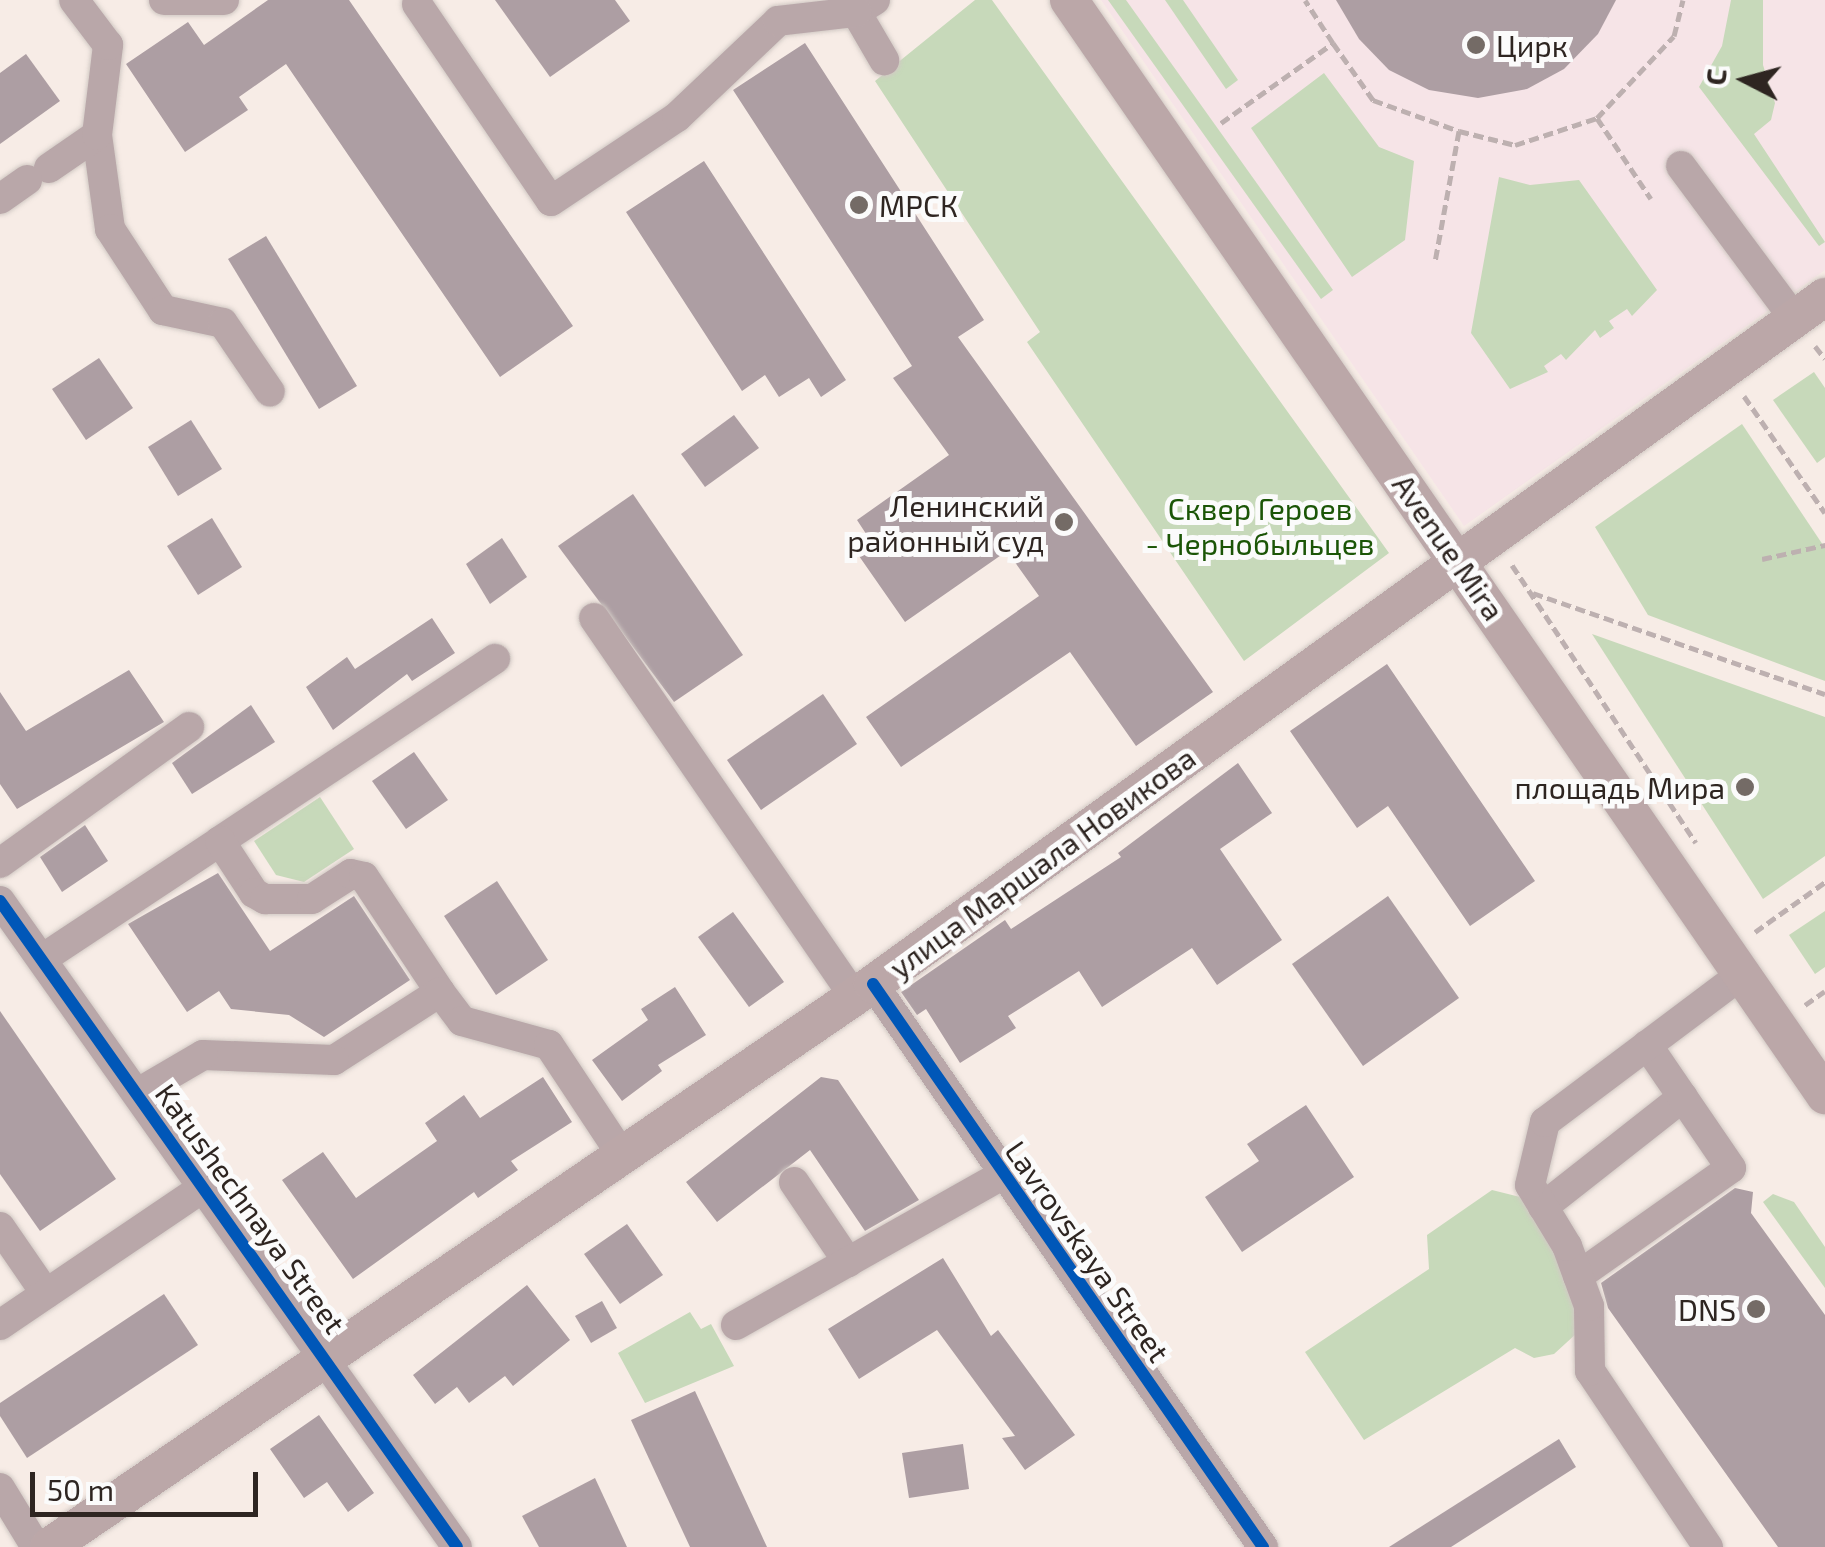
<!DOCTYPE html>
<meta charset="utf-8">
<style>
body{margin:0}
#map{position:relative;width:1825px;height:1547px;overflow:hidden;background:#f7ece6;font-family:"Exo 2",sans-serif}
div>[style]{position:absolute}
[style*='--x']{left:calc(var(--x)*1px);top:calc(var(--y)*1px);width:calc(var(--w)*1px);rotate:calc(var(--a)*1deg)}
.commercial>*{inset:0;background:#f6e4e7}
.green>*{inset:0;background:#c7d9ba}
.building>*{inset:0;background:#ad9ea3}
.path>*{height:5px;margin-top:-2.5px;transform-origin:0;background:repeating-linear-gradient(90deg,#bdb0b0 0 10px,transparent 0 15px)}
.roads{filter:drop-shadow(0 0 2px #d1c9c4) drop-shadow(0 0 2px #d1c9c4)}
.minor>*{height:30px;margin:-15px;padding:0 15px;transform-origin:15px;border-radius:15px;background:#b9a7a9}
.major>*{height:38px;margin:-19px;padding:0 19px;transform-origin:19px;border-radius:19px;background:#bba7a8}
.cycleway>*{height:12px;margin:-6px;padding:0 6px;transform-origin:6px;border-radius:6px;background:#0057b8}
.dots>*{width:28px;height:28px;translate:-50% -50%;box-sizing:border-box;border:5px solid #fbfbfb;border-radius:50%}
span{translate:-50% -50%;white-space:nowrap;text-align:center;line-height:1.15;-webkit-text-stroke:10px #fbfbfb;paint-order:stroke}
.poi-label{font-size:30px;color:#2e2521}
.left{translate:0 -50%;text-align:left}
.right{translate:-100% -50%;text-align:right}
.park-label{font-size:30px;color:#1b5506}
.street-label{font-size:30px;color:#2e2521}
.north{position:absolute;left:1695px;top:30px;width:100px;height:100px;-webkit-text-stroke:8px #fbfbfb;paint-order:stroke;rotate:276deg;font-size:28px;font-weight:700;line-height:40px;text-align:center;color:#2e2521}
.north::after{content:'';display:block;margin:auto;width:35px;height:45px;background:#2e2521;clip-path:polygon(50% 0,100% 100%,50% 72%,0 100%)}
.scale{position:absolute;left:30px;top:1472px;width:228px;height:45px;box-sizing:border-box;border:5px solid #2e2521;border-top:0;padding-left:12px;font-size:30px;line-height:35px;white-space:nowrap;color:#2e2521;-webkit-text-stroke:8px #fbfbfb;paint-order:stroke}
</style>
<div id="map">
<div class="commercial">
<div style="clip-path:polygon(1101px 0,1825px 0,1825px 270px,1464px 526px)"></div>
</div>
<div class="green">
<div style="clip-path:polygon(975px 0,992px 0,1389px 553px,1244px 661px,1027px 342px,1040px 332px,875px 81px)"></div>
<div style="clip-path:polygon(1108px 0,1126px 0,1333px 290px,1321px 299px)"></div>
<div style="clip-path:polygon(1165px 0,1183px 0,1238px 80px,1226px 89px)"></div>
<div style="clip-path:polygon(1731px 0,1763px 0,1763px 65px,1775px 103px,1771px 120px,1754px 134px,1825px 242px,1819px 246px,1699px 87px,1722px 46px)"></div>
<div style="clip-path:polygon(1324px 73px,1379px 147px,1414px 161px,1405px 240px,1352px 277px,1251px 128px)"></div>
<div style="clip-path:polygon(1499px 177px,1530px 185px,1579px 180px,1657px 290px,1632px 316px,1627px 309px,1609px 321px,1614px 328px,1600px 338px,1595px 330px,1566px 360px,1561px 354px,1544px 366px,1548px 372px,1510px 389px,1471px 333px)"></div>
<div style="clip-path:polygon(1814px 372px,1825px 388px,1825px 457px,1817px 463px,1773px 400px)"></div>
<div style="clip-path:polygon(1742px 424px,1825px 548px,1825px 681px,1648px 615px,1595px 527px)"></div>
<div style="clip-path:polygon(1592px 634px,1825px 717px,1825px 856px,1763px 899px)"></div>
<div style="clip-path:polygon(320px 797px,354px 849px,304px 882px,276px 875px,254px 841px)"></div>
<div style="clip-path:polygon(1825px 911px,1825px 967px,1815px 974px,1789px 935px)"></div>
<div style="clip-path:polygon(1492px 1190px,1524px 1198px,1583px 1303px,1577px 1333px,1554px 1354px,1534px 1358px,1515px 1348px,1364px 1440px,1305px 1352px,1429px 1269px,1427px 1235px)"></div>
<div style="clip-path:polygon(1773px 1194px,1794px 1202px,1825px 1247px,1825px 1288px,1763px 1202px)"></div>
<div style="clip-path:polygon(690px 1312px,701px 1329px,711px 1324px,734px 1366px,645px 1403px,618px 1353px)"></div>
</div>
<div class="building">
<div style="clip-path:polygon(268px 0,349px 0,573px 326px,500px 377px,286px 64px,239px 97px,248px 110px,185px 152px,126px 64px,188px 22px,204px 45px)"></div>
<div style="clip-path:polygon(495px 0,615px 0,630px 21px,550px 77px)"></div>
<div style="clip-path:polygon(1336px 0,1616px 0,1598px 34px,1564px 69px,1527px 89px,1478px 98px,1429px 90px,1389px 70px,1359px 39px)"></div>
<div style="clip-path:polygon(805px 43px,984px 320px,958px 337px,1213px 692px,1136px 746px,1070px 652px,901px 767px,866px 717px,1039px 596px,1007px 551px,905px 622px,859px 556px,874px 546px,857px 520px,949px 455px,893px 378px,912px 366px,733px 90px)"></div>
<div style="clip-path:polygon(26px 54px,60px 101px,0 144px,0 73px)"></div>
<div style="clip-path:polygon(704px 161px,846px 380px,821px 397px,809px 378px,779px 397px,765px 375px,742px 391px,626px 212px)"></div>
<div style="clip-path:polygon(266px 236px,357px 386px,319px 409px,228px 259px)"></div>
<div style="clip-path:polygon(99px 358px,133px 408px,86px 440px,52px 389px)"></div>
<div style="clip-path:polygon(734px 415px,759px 448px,705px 487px,681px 454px)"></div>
<div style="clip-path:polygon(191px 420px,222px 469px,178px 496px,148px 447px)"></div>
<div style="clip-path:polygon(633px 494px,743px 655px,674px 702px,558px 546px)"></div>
<div style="clip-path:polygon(212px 518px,242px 567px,198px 595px,167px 546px)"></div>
<div style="clip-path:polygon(502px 538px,527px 577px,490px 604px,466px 564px)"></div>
<div style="clip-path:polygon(432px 618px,455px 653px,412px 681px,407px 674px,333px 730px,306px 687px,347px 657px,355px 669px)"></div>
<div style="clip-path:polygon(1387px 664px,1535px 881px,1470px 926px,1388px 806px,1357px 828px,1290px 731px)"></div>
<div style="clip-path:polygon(129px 670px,164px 722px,17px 809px,0 784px,0 692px,26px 731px)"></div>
<div style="clip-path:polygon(823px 694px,857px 744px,761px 810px,727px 760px)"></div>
<div style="clip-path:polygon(251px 705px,275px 742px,192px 794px,172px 763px)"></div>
<div style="clip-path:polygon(414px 752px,448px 800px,406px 829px,372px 781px)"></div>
<div style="clip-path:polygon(1238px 763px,1272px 813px,1220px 849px,1282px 940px,1217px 985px,1192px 948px,1102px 1007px,1079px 971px,1008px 1016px,1016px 1028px,960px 1063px,926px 1009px,917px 1015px,901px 992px,1005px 920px,1011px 929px,1121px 857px,1118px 853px)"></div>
<div style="clip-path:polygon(85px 825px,108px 861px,62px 892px,40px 857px)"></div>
<div style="clip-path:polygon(218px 873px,270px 951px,354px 896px,410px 980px,324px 1037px,289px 1015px,231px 1009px,219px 991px,187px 1012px,128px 924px)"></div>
<div style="clip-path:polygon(497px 881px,548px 960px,496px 995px,444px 916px)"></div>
<div style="clip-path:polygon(1388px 896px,1459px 998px,1363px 1066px,1292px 964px)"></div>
<div style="clip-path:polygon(733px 912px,784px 982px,749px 1007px,698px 937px)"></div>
<div style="clip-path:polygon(675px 987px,706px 1035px,658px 1065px,662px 1071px,622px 1101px,592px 1060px,648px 1020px,641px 1009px)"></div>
<div style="clip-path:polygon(0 1011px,116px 1179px,40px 1231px,0 1174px)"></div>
<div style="clip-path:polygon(543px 1077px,572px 1122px,511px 1161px,518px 1170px,478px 1198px,474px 1192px,353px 1279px,282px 1180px,323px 1152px,356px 1198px,437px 1141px,425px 1123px,464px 1095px,480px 1118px)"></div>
<div style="clip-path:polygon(821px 1077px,838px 1080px,919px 1200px,865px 1231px,810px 1150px,717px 1222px,686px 1182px)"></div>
<div style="clip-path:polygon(1306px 1105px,1354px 1177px,1242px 1252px,1205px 1197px,1259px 1161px,1247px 1144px)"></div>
<div style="clip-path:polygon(1735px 1188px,1753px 1192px,1751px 1213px,1825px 1315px,1825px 1547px,1778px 1547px,1608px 1308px,1601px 1283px)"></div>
<div style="clip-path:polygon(627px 1224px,663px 1275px,620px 1304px,584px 1254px)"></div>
<div style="clip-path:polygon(943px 1258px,991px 1336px,998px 1330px,1075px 1435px,1025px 1470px,1002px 1438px,1015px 1436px,937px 1330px,859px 1379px,828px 1329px)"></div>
<div style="clip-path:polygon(527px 1285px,570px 1340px,513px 1386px,505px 1376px,469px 1403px,457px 1387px,435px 1404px,413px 1375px)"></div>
<div style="clip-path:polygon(164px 1294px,198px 1345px,27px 1458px,0 1416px,0 1403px)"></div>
<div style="clip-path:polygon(602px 1301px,617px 1328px,591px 1343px,575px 1316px)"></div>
<div style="clip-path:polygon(695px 1391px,767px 1547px,690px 1547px,631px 1420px)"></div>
<div style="clip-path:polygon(319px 1415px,374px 1493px,348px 1512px,327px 1482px,304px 1498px,270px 1449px)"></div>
<div style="clip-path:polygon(1559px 1439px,1576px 1467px,1451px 1547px,1389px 1547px)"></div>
<div style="clip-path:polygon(963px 1444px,969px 1489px,909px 1498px,902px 1453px)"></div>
<div style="clip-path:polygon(595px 1478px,627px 1547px,539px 1547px,522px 1516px)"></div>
</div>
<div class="path">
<div style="--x:1333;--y:43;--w:70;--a:54.9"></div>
<div style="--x:1373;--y:100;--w:91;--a:19.8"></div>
<div style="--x:1459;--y:131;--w:133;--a:100.4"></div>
<div style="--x:1597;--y:118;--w:112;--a:-46.8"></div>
<div style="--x:1674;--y:36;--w:37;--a:-76"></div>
<div style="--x:1221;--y:123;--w:138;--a:-35.5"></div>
<div style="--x:1333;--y:43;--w:51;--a:-123.1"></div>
<div style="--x:1459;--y:131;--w:58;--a:14"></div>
<div style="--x:1515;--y:145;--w:86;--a:-18.2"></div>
<div style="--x:1597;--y:118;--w:97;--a:56.3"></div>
<div style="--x:1815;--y:346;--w:16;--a:52"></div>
<div style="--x:1744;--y:396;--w:142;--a:55.3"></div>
<div style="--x:1762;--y:559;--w:65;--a:-12.5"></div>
<div style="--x:1512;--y:565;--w:333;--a:56.5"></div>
<div style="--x:1533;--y:593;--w:309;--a:19.1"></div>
<div style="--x:1755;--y:932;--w:86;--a:-35.5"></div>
<div style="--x:1805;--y:1005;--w:24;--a:-35"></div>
</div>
<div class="roads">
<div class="minor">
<div style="--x:164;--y:0;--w:60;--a:0"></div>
<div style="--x:875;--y:0;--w:22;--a:148"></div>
<div style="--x:856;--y:12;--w:56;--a:59.7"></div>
<div style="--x:417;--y:4;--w:238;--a:55.8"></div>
<div style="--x:551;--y:201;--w:151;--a:-33.7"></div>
<div style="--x:677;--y:117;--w:139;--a:-43.5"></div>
<div style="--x:778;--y:21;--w:79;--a:-6.6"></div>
<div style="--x:97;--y:135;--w:95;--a:82.1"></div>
<div style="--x:110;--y:229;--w:97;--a:56.8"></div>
<div style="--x:163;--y:310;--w:61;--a:12.2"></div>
<div style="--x:223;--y:323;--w:83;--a:55.7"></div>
<div style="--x:1681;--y:166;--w:189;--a:53.4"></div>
<div style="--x:49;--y:168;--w:58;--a:-34.5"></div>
<div style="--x:97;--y:135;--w:91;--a:-83"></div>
<div style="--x:108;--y:45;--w:56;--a:-127.1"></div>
<div style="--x:0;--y:199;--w:33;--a:-35"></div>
<div style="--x:594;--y:618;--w:460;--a:55.5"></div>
<div style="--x:220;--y:841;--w:330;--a:-33.5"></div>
<div style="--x:0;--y:863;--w:233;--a:-35.7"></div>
<div style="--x:0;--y:901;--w:791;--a:54.72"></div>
<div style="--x:42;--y:959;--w:214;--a:-33.5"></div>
<div style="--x:220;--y:841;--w:62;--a:56.8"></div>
<div style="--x:254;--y:893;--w:13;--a:29"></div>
<div style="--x:265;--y:899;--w:47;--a:0"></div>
<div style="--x:312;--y:899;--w:46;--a:-32.7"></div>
<div style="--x:351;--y:874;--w:13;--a:13"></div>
<div style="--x:364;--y:877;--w:138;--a:56.5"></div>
<div style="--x:440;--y:992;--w:126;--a:147.3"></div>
<div style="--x:334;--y:1060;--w:131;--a:-177.8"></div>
<div style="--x:203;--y:1055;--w:75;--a:149.7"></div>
<div style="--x:873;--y:984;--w:685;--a:55.29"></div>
<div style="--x:440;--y:992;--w:36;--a:53"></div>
<div style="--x:462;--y:1021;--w:90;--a:15.4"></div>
<div style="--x:549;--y:1045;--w:134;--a:56.5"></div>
<div style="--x:794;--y:1182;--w:97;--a:56"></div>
<div style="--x:1543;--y:1207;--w:178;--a:-38.2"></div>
<div style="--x:0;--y:1227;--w:81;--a:55.5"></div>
<div style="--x:1578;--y:1276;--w:187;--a:-35.2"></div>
<div style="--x:1731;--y:1168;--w:149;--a:-124.3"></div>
<div style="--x:0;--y:1325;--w:248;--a:-34.1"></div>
<div style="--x:736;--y:1325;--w:308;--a:-29.4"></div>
<div style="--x:0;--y:1488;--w:69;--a:58.6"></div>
<div style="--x:1708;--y:1547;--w:212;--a:-123.8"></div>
<div style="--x:1590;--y:1371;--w:65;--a:-90.9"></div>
<div style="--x:1589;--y:1306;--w:64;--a:-110.1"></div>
<div style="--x:1567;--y:1246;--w:71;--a:-121.2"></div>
<div style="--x:1530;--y:1185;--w:65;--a:-76.6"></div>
<div style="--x:1545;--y:1122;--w:246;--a:-36.9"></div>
</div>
<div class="major">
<div style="--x:1069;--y:0;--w:1331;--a:55.38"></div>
<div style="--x:49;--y:1547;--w:998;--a:-34.34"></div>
<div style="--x:873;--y:984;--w:1174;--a:-35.82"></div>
</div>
</div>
<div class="cycleway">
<div style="--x:0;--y:901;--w:791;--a:54.72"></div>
<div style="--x:873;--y:984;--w:685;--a:55.29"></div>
</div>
<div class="dots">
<div style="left:1476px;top:45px;background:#746b66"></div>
<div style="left:859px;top:205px;background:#746b66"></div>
<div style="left:1064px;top:522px;background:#746b66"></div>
<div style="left:1745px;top:787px;background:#746b66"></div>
<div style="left:1756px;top:1309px;background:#746b66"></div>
</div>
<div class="poi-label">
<span class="left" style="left:1496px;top:45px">Цирк</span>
<span class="left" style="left:879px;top:205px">МРСК</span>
<span class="right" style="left:1044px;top:522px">Ленинский<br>районный суд</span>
<span class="right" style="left:1725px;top:787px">площадь Мира</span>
<span class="right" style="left:1736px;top:1309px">DNS</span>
</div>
<div class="park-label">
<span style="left:1260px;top:525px">Сквер Героев<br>- Чернобыльцев</span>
</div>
<div class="street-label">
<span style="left:1449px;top:547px;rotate:55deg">Avenue Mira</span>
<span style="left:1042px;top:862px;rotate:-36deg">улица Маршала Новикова</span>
<span style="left:251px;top:1208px;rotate:54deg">Katushechnaya Street</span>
<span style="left:1088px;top:1251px;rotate:55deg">Lavrovskaya Street</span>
</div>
<div class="north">С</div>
<div class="scale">50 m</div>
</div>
